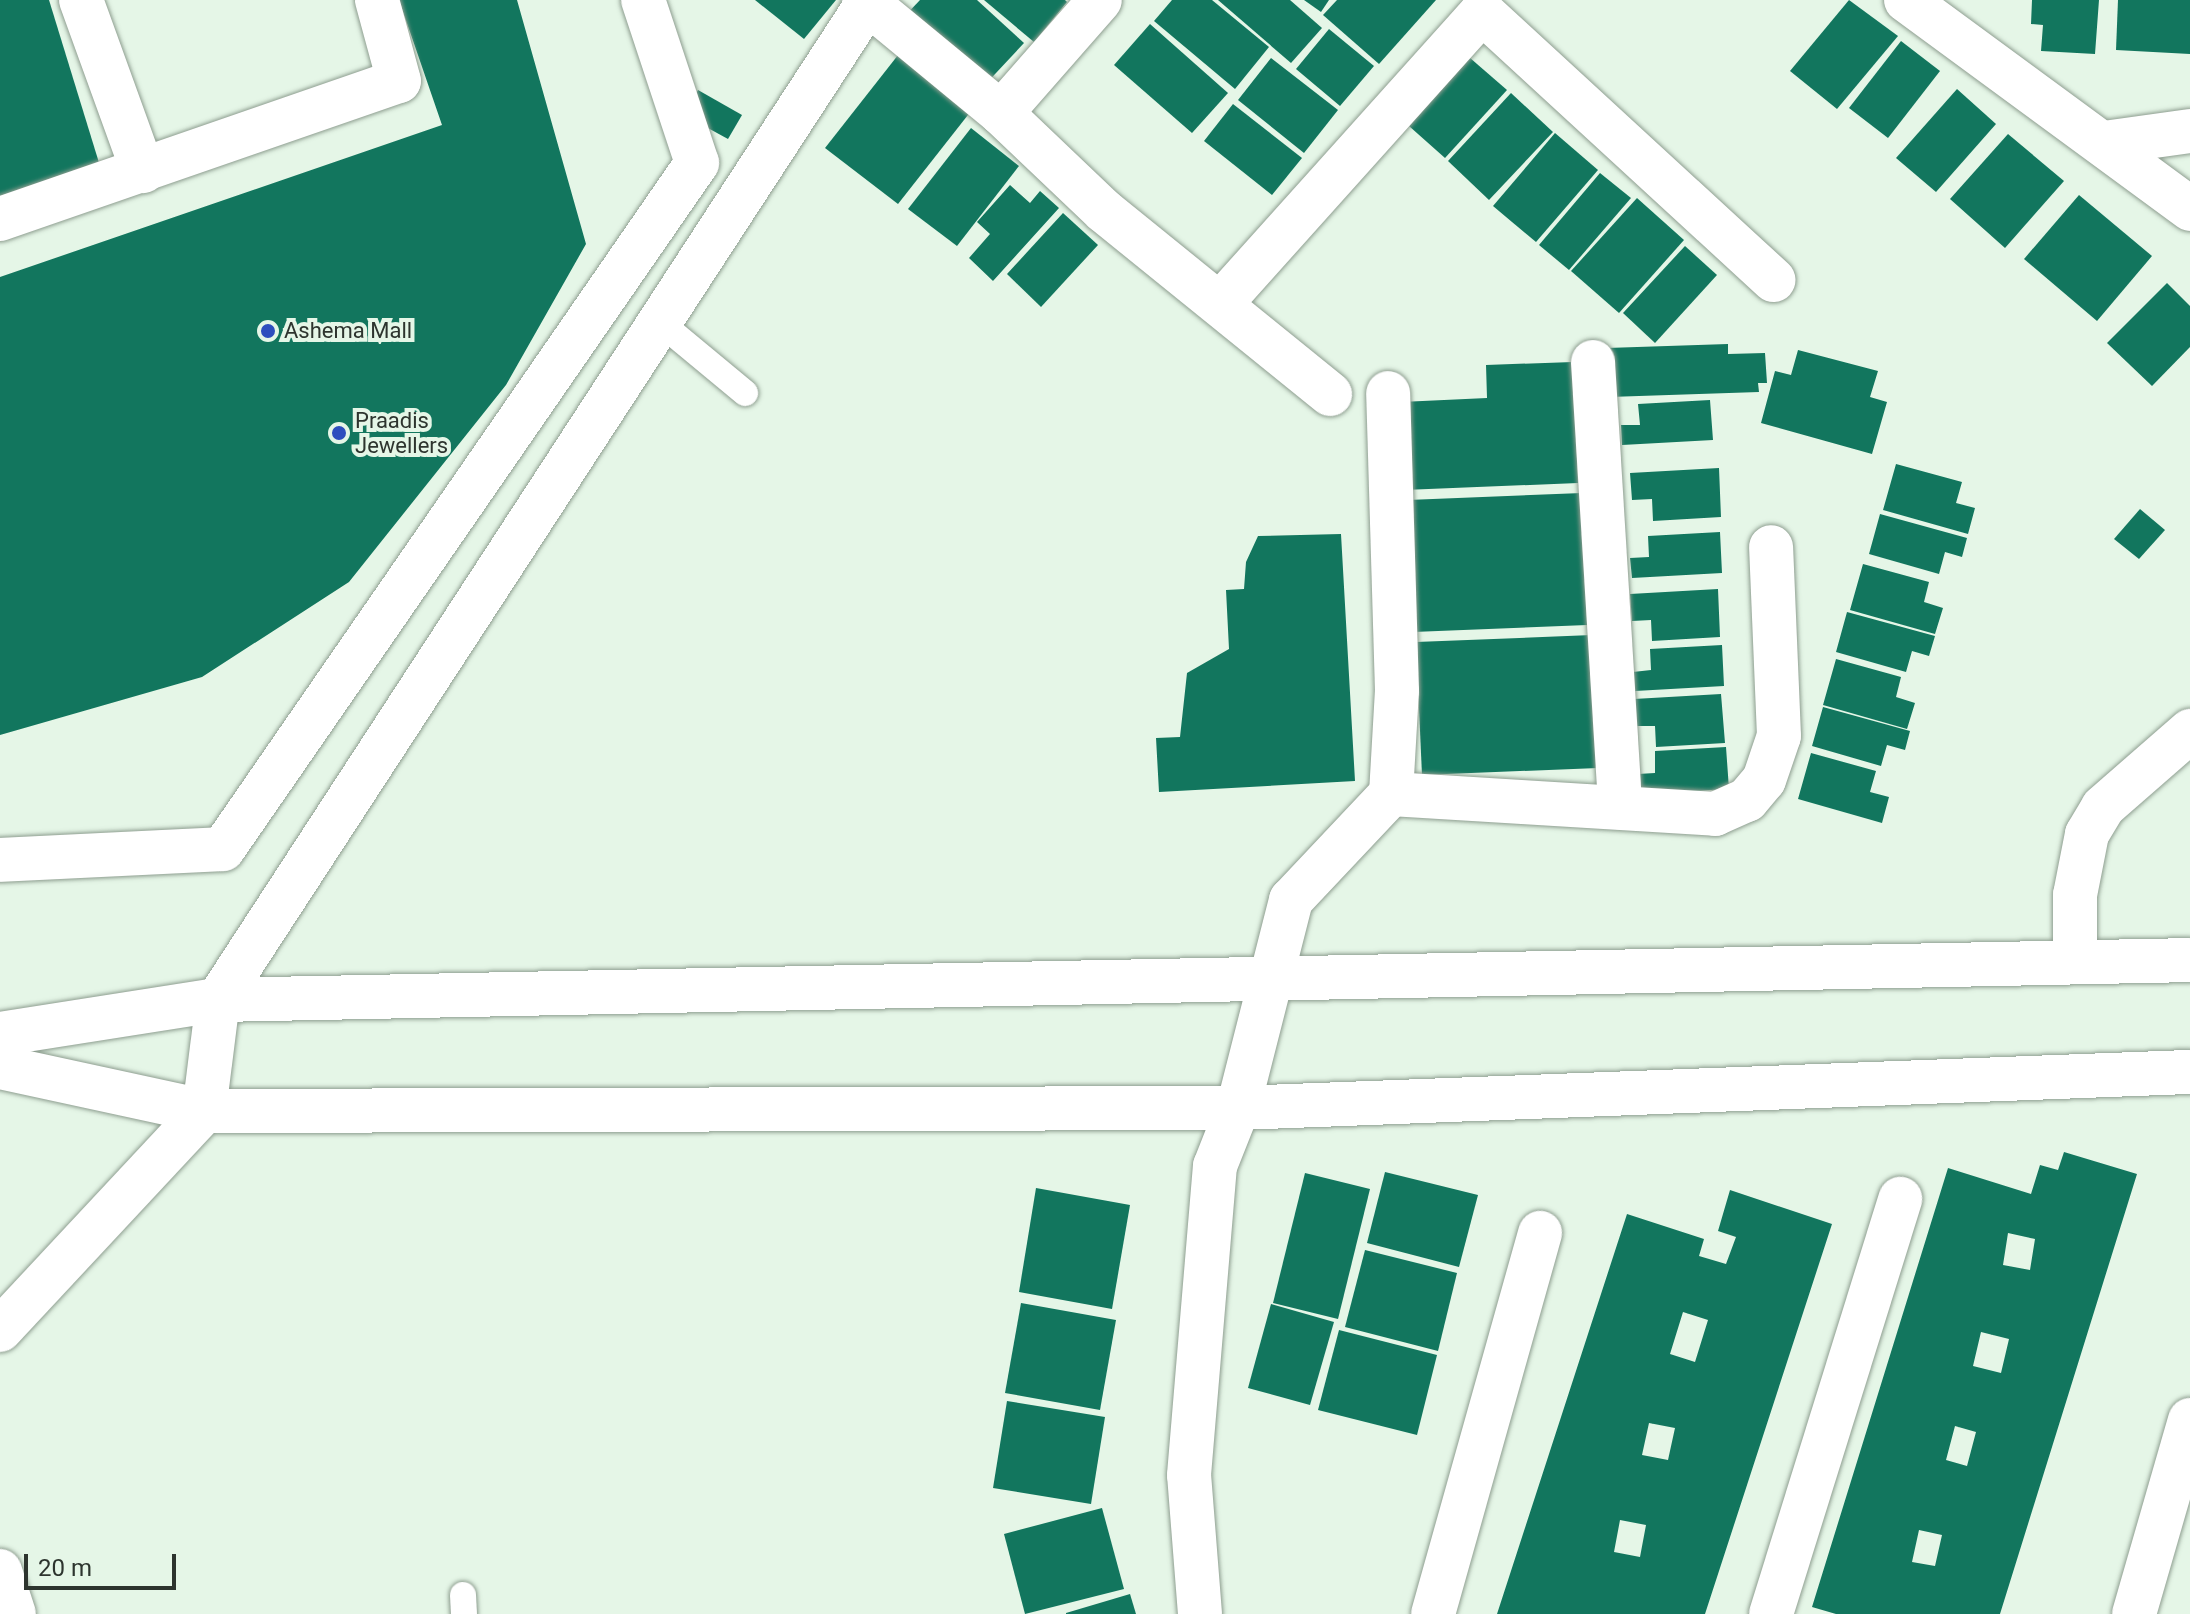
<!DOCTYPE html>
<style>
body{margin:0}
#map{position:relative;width:2190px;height:1614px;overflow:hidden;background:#e5f6e7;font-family:Roboto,sans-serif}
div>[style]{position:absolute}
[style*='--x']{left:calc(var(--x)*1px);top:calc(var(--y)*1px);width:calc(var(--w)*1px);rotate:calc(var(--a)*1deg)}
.building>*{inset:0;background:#12765e}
.roads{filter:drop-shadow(0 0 2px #8e9e90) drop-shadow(0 0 2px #8e9e90)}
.service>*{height:26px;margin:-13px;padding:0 13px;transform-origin:13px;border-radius:13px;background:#fff}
.minor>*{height:44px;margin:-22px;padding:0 22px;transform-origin:22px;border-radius:22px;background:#fff}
.tertiary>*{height:44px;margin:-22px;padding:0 22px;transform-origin:22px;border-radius:22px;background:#fff}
.dots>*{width:22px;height:22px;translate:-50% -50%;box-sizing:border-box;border:4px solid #e5f6e7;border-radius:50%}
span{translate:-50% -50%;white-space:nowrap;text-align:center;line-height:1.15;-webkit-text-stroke:8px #e5f6e7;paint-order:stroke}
.poi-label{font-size:22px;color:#2d342e}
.left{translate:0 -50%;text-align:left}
.scale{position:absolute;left:24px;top:1554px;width:152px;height:36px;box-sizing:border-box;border:4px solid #2d342e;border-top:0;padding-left:10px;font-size:24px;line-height:28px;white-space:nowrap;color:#2d342e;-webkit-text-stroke:6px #e5f6e7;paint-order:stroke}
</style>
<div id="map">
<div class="building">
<div style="clip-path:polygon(0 0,49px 0,100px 166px,0 196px)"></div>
<div style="clip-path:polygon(399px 0,517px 0,586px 244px,506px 385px,349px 582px,202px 677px,0 735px,0 277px,442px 125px)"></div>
<div style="clip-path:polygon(755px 0,836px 0,804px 39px)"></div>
<div style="clip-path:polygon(920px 0,977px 0,1024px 43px,982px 88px,903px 18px)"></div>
<div style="clip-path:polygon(984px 0,1065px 0,1067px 2px,1034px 42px)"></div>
<div style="clip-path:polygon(1172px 0,1212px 0,1269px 47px,1235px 89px,1154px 21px)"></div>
<div style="clip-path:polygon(1218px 0,1290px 0,1322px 28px,1291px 63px)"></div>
<div style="clip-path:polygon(1304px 0,1329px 0,1321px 12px)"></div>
<div style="clip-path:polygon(1337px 0,1436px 0,1379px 64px,1323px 15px)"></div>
<div style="clip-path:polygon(1849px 0,1898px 36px,1837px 109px,1790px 71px)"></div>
<div style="clip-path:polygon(2032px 0,2099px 0,2095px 54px,2041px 51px,2043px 25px,2031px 24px)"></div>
<div style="clip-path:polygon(2118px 0,2190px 0,2190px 54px,2116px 50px)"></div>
<div style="clip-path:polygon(1150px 24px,1228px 93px,1192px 133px,1114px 65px)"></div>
<div style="clip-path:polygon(1329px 29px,1374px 66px,1340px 106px,1296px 69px)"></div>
<div style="clip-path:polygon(1901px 41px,1940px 71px,1888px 138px,1849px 108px)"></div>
<div style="clip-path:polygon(902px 50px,975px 106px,898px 204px,825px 148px)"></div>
<div style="clip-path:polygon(1462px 51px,1507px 90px,1445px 158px,1400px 118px)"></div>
<div style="clip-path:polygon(1271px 58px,1338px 110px,1304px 153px,1238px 100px)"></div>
<div style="clip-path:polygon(1957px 89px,1996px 124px,1936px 192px,1896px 158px)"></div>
<div style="clip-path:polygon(698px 90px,742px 115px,728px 139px,684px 115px)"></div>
<div style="clip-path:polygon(1511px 93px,1553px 132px,1489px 200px,1448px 161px)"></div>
<div style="clip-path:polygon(1233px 104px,1302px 158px,1272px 195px,1204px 141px)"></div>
<div style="clip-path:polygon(971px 128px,1019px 166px,957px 246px,908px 209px)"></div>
<div style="clip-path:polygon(1555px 133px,1598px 170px,1536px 242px,1493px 206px)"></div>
<div style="clip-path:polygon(2008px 134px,2064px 181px,2005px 248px,1950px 199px)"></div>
<div style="clip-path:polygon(1600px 173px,1631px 198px,1569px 270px,1539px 245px)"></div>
<div style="clip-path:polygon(1010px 185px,1030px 203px,1040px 191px,1059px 208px,993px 281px,969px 258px,990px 234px,977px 222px)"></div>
<div style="clip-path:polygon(2079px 195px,2152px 256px,2097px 321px,2024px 259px)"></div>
<div style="clip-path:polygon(1637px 198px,1684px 240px,1619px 313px,1571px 271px)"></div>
<div style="clip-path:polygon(1063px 213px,1098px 245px,1041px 307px,1007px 274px)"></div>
<div style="clip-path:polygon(1685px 246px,1717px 275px,1655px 343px,1623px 313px)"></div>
<div style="clip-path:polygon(2167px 283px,2190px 306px,2190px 347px,2152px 386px,2107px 343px)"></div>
<div style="clip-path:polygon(1728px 344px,1728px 354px,1765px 353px,1767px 383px,1758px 383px,1759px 392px,1609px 397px,1607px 348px)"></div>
<div style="clip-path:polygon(1798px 350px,1878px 371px,1870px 397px,1887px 402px,1872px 454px,1761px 423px,1775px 371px,1791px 375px)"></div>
<div style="clip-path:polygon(1573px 362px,1578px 483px,1404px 490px,1401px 402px,1487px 398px,1486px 365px)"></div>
<div style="clip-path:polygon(1710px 400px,1713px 440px,1622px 445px,1621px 425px,1640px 425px,1638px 404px)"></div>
<div style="clip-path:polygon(1896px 464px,1962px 482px,1956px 503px,1975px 508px,1968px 534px,1883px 510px)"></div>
<div style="clip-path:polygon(1719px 468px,1721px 517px,1653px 521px,1652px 499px,1632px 500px,1630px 473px)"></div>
<div style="clip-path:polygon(1582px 493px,1587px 625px,1413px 632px,1408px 500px)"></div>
<div style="clip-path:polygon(2140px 509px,2165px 530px,2139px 559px,2114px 539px)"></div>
<div style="clip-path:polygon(1880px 514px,1967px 538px,1962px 557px,1945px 552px,1939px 574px,1869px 554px)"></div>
<div style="clip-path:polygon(1720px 532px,1722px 573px,1632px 578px,1630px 558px,1649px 557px,1648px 536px)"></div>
<div style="clip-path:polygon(1341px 534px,1355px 781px,1159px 792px,1156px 738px,1180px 737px,1187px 673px,1229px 649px,1226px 590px,1244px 589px,1246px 562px,1258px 536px)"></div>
<div style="clip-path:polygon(1863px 564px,1929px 582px,1924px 602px,1943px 608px,1935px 634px,1850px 610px)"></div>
<div style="clip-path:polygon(1718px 589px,1720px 637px,1652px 641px,1651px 620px,1632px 621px,1630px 594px)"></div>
<div style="clip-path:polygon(1847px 612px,1935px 636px,1929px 656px,1912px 651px,1906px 672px,1836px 652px)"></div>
<div style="clip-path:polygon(1592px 635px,1598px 768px,1422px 775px,1416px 642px)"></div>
<div style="clip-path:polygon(1722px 645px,1724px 686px,1635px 691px,1633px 672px,1651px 670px,1650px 649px)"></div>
<div style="clip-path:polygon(1836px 659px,1901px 677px,1896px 697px,1915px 703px,1907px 729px,1823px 705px)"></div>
<div style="clip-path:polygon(1721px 694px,1725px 743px,1656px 747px,1655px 726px,1635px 726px,1634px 699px)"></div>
<div style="clip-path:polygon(1823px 707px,1910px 731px,1905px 750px,1887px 745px,1881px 766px,1812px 746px)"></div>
<div style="clip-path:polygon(1726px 747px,1729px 789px,1639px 794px,1638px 774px,1655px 773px,1655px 751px)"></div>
<div style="clip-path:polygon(1811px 753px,1876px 771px,1870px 792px,1889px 797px,1882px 823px,1798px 799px)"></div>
<div style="clip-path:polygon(evenodd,2064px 1152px,2137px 1174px,2000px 1614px,1836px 1614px,1812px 1607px,1948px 1168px,2031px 1194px,2040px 1165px,2058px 1170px,2064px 1152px,2008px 1233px,2035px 1239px,2030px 1270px,2003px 1265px,2008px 1233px,2064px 1152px,1981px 1332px,2009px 1339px,2001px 1373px,1973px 1366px,1981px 1332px,2064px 1152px,1955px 1426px,1976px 1432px,1967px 1466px,1946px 1460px,1955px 1426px,2064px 1152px,1919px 1530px,1942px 1535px,1935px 1566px,1912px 1562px,1919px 1530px)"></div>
<div style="clip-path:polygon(1385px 1172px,1478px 1195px,1459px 1267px,1367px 1243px)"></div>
<div style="clip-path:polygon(1305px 1173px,1370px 1189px,1338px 1319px,1273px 1303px)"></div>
<div style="clip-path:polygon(1036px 1188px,1130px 1205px,1112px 1309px,1019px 1292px)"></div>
<div style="clip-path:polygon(evenodd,1730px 1190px,1832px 1224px,1705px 1614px,1497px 1614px,1627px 1214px,1704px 1239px,1699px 1256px,1726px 1264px,1736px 1237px,1718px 1231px,1730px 1190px,1683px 1312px,1708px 1320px,1695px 1362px,1670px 1354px,1683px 1312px,1730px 1190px,1649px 1423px,1675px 1428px,1668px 1460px,1642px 1455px,1649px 1423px,1730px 1190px,1620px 1520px,1646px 1525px,1640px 1557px,1614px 1552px,1620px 1520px)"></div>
<div style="clip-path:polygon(1365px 1250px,1457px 1273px,1438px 1351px,1345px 1327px)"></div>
<div style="clip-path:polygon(1021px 1303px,1116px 1320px,1100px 1410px,1005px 1393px)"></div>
<div style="clip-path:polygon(1271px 1304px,1334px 1322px,1310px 1405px,1248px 1388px)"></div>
<div style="clip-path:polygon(1339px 1330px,1437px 1355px,1417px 1435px,1318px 1410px)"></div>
<div style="clip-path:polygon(1007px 1401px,1105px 1417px,1091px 1504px,993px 1488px)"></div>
<div style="clip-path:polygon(1102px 1508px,1124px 1589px,1025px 1614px,1004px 1534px)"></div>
<div style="clip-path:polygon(1130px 1594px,1136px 1614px,1066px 1614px,1066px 1613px)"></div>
</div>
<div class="roads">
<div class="service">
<div style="--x:662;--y:324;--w:108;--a:39.7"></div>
<div style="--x:463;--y:1595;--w:19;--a:87"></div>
</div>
<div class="minor">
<div style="--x:81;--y:0;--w:182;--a:70.1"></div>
<div style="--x:864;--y:0;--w:178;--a:39.5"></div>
<div style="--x:1001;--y:113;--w:142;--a:43.6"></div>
<div style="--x:1104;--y:211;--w:291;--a:39"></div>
<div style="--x:1906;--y:0;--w:353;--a:36.3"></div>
<div style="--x:1001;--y:113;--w:150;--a:-48.8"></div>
<div style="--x:2104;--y:143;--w:87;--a:-7.9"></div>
<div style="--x:0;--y:219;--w:422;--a:-19.1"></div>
<div style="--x:399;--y:81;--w:84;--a:-105.2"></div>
<div style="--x:1221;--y:303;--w:391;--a:-48.1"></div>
<div style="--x:1482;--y:12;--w:396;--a:42.6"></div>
<div style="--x:1593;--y:362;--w:446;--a:86.5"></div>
<div style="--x:1391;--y:794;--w:325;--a:3.5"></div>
<div style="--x:1715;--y:814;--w:35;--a:-24"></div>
<div style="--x:1747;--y:800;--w:26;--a:-50"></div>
<div style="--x:1764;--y:780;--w:46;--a:-71.2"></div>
<div style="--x:1779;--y:736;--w:189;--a:-92.4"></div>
<div style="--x:0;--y:860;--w:223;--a:-2.8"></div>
<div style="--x:223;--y:849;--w:834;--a:-55.36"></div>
<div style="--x:697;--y:163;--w:172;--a:-108.3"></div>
<div style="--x:2075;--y:960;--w:65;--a:-90"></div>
<div style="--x:2075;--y:895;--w:62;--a:-78.9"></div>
<div style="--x:2087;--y:834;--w:31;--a:-59"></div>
<div style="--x:2103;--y:807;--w:116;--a:-41.1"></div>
<div style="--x:0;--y:1330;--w:299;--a:-47"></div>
<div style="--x:204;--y:1111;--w:112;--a:-82.8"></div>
<div style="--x:218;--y:1000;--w:1189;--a:-56.91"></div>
<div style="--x:0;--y:1571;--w:45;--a:72"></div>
<div style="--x:1200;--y:1614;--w:139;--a:-94.5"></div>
<div style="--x:1189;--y:1475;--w:310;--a:-85.2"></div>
<div style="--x:1215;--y:1166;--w:62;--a:-68.4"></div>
<div style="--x:1238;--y:1108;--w:215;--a:-75.7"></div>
<div style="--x:1291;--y:900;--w:146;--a:-46.7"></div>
<div style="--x:1391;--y:794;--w:103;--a:-86.7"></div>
<div style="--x:1397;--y:691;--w:298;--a:-91.7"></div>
<div style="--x:1433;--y:1614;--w:396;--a:-74.3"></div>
<div style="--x:1771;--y:1614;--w:435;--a:-72.7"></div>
<div style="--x:2134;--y:1614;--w:202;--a:-73.9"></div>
</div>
<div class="tertiary">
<div style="--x:0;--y:1034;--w:221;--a:-8.9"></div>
<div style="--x:218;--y:1000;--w:1972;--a:-1.16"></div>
<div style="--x:0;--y:1067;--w:209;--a:12.2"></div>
<div style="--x:204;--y:1111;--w:1034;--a:-0.17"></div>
<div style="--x:1238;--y:1108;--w:953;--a:-2.17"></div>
</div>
</div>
<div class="dots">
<div style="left:268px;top:331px;background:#2e4ebe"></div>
<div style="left:339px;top:433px;background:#2e4ebe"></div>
</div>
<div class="poi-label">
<span class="left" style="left:284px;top:331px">Ashema Mall</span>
<span class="left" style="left:355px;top:433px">Praadis<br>Jewellers</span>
</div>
<div class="scale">20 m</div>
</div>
